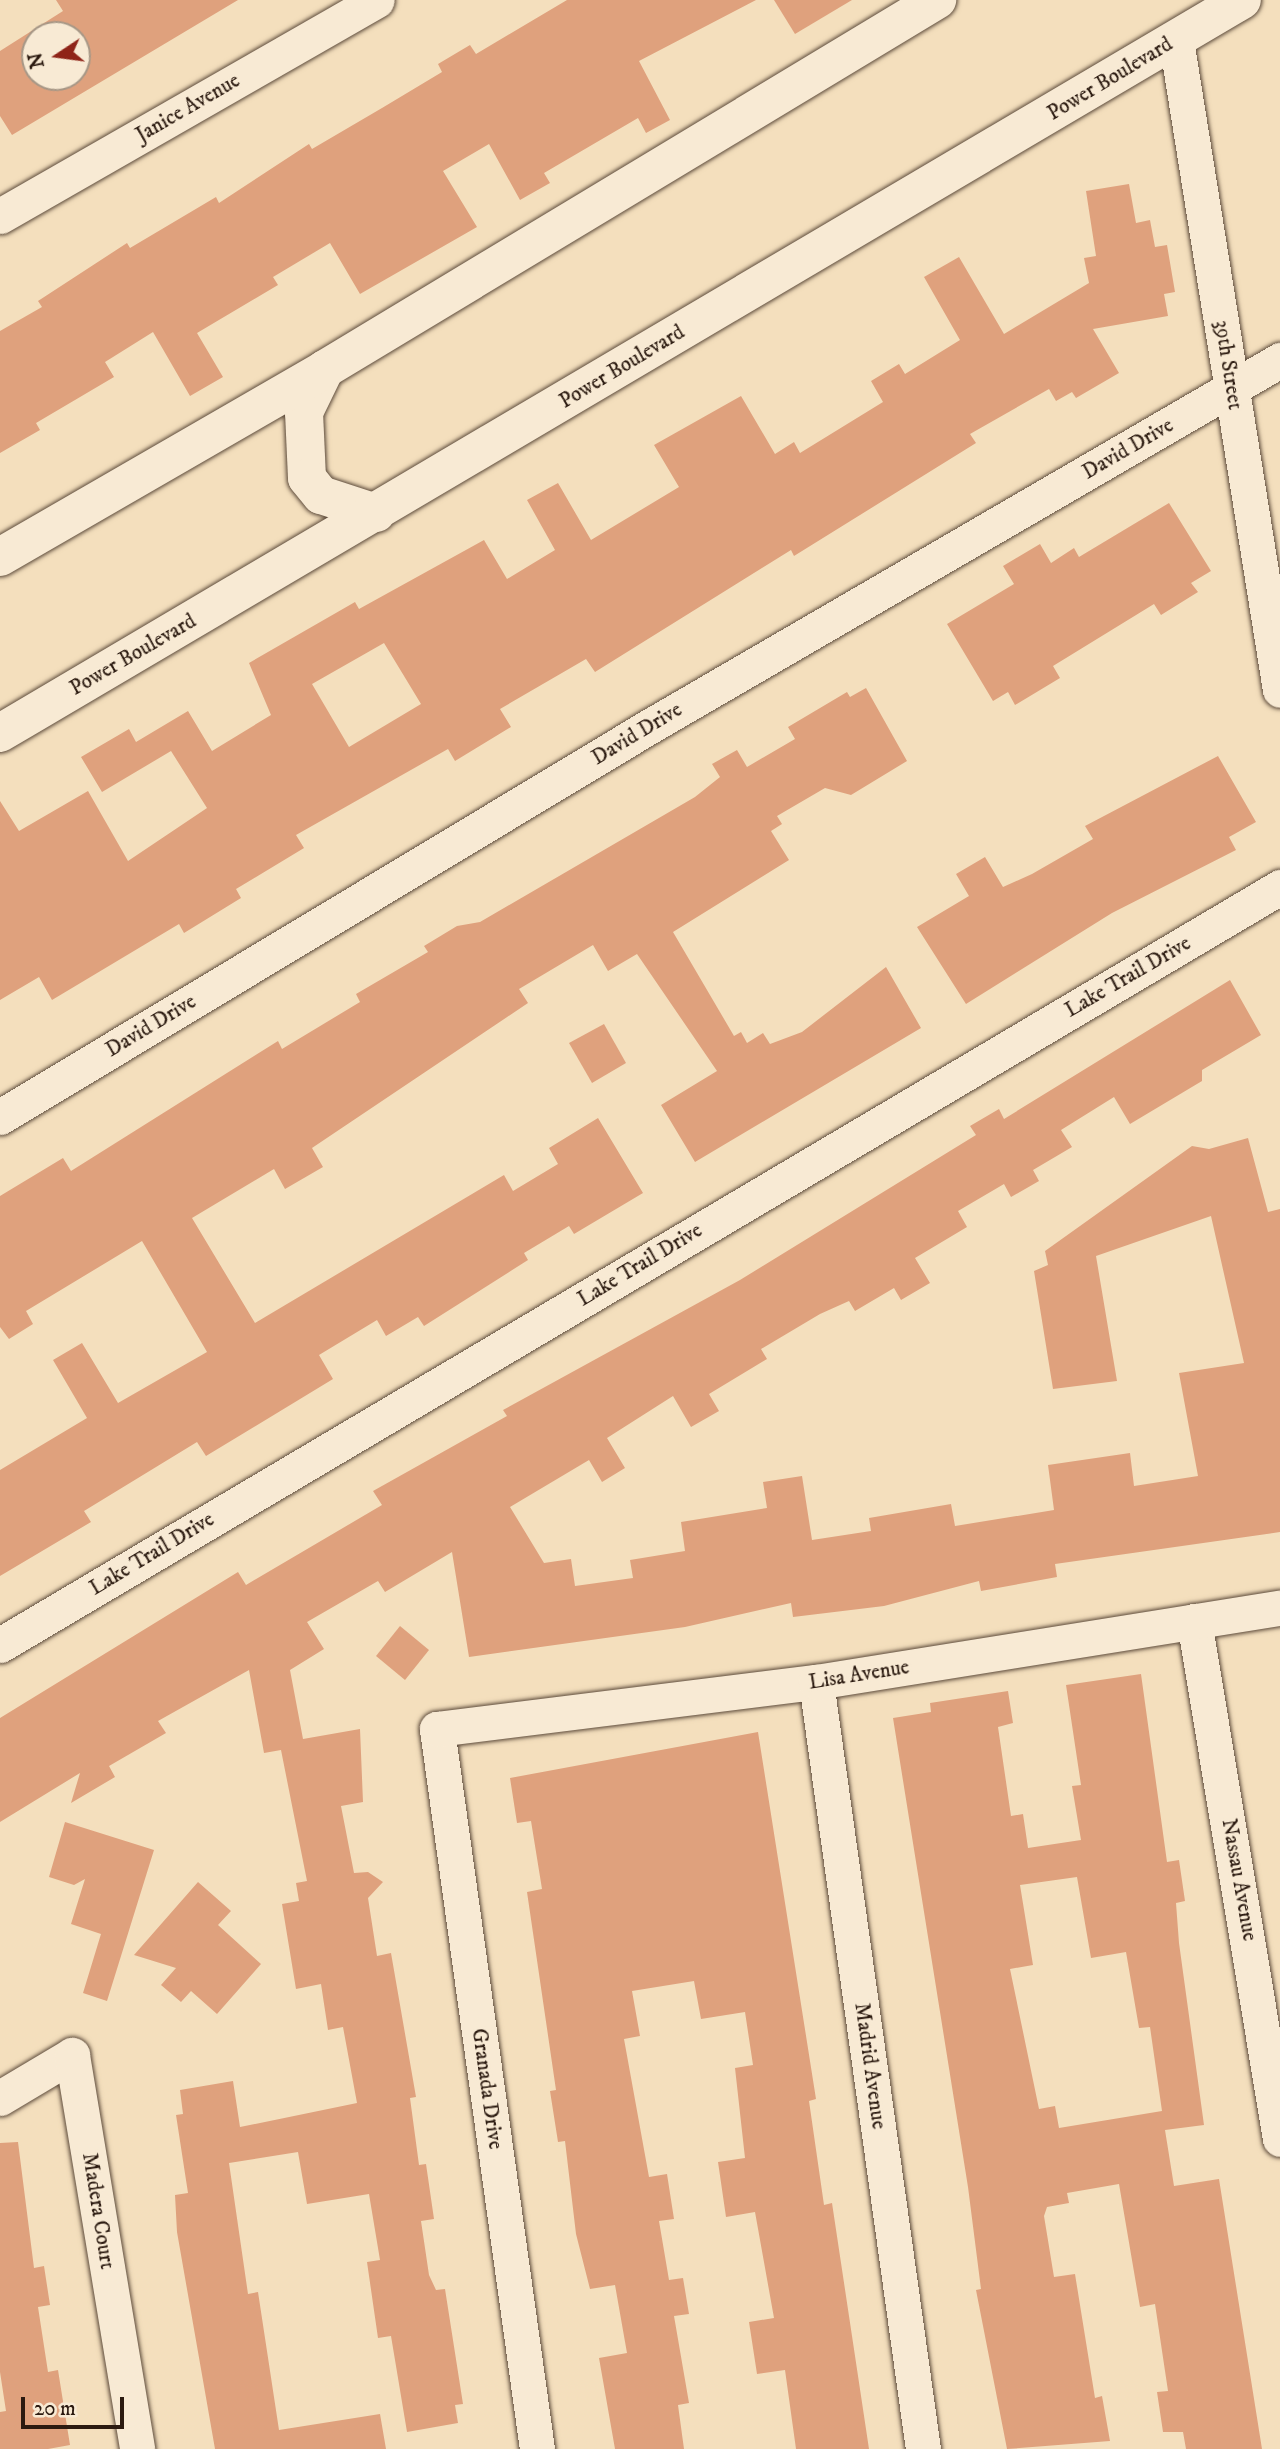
<!DOCTYPE html>
<style>
body{margin:0}
#map{position:relative;width:1280px;height:2449px;overflow:hidden;background:#f4dfbd;font-family:"IM FELL DW Pica",serif}
div>[style]{position:absolute}
[style*='--x']{left:calc(var(--x)*1px);top:calc(var(--y)*1px);width:calc(var(--w)*1px);rotate:calc(var(--a)*1deg)}
.building>*{inset:0;background:#dfa17d}
.roads{filter:drop-shadow(0 0 2px #5d4b3b) drop-shadow(0 0 2px #5d4b3b)}
.street>*{height:35px;margin:-17.5px;padding:0 17.5px;transform-origin:17.5px;border-radius:17.5px;background:#f8ead4}
.secondary>*{height:38px;margin:-19px;padding:0 19px;transform-origin:19px;border-radius:19px;background:#f8ead4}
span{translate:-50% -50%;white-space:nowrap;text-align:center;line-height:1.15;-webkit-text-stroke:5px #f8ead4;paint-order:stroke}
.street-label{font-size:21px;color:#2b1a10}
.north{position:absolute;left:21px;top:21px;width:70px;height:70px;box-sizing:border-box;background:#f8ead4;border:2px solid #a69786;border-radius:50%;rotate:257deg;font-size:19px;font-weight:700;line-height:28px;text-align:center;color:#2b1a10}
.north::after{content:'';display:block;margin:auto;width:24px;height:32px;background:#8f2418;clip-path:polygon(50% 0,100% 100%,50% 72%,0 100%)}
.scale{position:absolute;left:21px;top:2397px;width:103px;height:32px;box-sizing:border-box;border:4px solid #2b1a10;border-top:0;padding-left:9px;font-size:21px;line-height:24px;white-space:nowrap;color:#2b1a10;-webkit-text-stroke:5px #f8ead4;paint-order:stroke}
</style>
<div id="map">
<div class="building">
<div style="clip-path:polygon(evenodd,56px 0,238px 0,12px 135px,0 116px,0 51px,63px 11px,56px 0,35px 35px,77px 35px,77px 77px,35px 77px,35px 35px)"></div>
<div style="clip-path:polygon(567px 0,756px 0,639px 61px,670px 120px,646px 133px,638px 118px,544px 173px,550px 183px,520px 200px,489px 144px,443px 171px,477px 227px,360px 294px,330px 243px,273px 277px,278px 285px,197px 333px,223px 377px,190px 396px,153px 332px,105px 362px,114px 377px,36px 423px,40px 430px,0 453px,0 331px,42px 307px,38px 301px,127px 243px,130px 248px,216px 197px,219px 203px,309px 144px,312px 149px,382px 108px,442px 72px,438px 64px,470px 45px,476px 54px)"></div>
<div style="clip-path:polygon(774px 0,852px 0,795px 34px)"></div>
<div style="clip-path:polygon(evenodd,1129px 184px,1136px 223px,1150px 220px,1155px 247px,1167px 245px,1175px 292px,1164px 294px,1168px 316px,1093px 329px,1119px 373px,1076px 398px,1072px 392px,1056px 401px,1049px 389px,970px 434px,976px 443px,794px 556px,791px 550px,595px 672px,586px 659px,500px 709px,511px 727px,455px 761px,448px 749px,296px 835px,304px 848px,236px 889px,241px 898px,184px 933px,179px 924px,52px 1000px,39px 977px,0 1000px,0 801px,19px 831px,88px 791px,128px 861px,207px 808px,171px 751px,102px 792px,81px 757px,129px 729px,136px 742px,188px 711px,212px 751px,271px 715px,249px 663px,355px 602px,359px 609px,484px 540px,507px 579px,555px 550px,527px 500px,558px 483px,591px 540px,679px 487px,654px 445px,741px 396px,775px 454px,794px 442px,800px 453px,883px 402px,871px 381px,899px 364px,905px 374px,960px 340px,924px 277px,959px 257px,1004px 334px,1089px 283px,1084px 258px,1096px 256px,1086px 191px,1129px 184px,384px 643px,421px 704px,349px 747px,312px 684px,384px 643px)"></div>
<div style="clip-path:polygon(1169px 503px,1211px 571px,1191px 583px,1198px 592px,1161px 615px,1154px 604px,1053px 666px,1060px 678px,1015px 705px,1008px 692px,993px 701px,947px 624px,1014px 584px,1003px 566px,1040px 544px,1051px 563px,1074px 548px,1079px 557px)"></div>
<div style="clip-path:polygon(866px 688px,907px 761px,851px 795px,825px 788px,777px 816px,782px 824px,771px 831px,789px 860px,673px 932px,734px 1036px,741px 1032px,747px 1043px,763px 1033px,770px 1044px,802px 1032px,886px 967px,921px 1028px,695px 1162px,661px 1105px,717px 1071px,637px 954px,608px 971px,593px 945px,519px 989px,528px 1003px,312px 1148px,323px 1167px,285px 1189px,274px 1169px,192px 1218px,255px 1323px,504px 1175px,513px 1191px,558px 1164px,549px 1148px,598px 1118px,643px 1193px,574px 1234px,569px 1226px,524px 1253px,528px 1260px,424px 1326px,418px 1317px,386px 1336px,377px 1320px,319px 1355px,333px 1379px,206px 1456px,197px 1442px,84px 1511px,91px 1522px,0 1576px,0 1470px,87px 1418px,53px 1360px,82px 1343px,118px 1403px,207px 1352px,142px 1241px,26px 1311px,33px 1324px,9px 1339px,0 1327px,0 1196px,63px 1158px,71px 1171px,278px 1041px,282px 1049px,360px 1002px,356px 994px,428px 952px,424px 946px,457px 926px,480px 922px,695px 797px,720px 777px,712px 764px,737px 750px,747px 767px,795px 739px,788px 727px,847px 692px,850px 697px)"></div>
<div style="clip-path:polygon(1218px 756px,1256px 822px,1229px 837px,1236px 850px,1112px 913px,966px 1004px,917px 927px,969px 896px,956px 874px,985px 857px,1003px 887px,1032px 874px,1093px 839px,1085px 826px)"></div>
<div style="clip-path:polygon(1230px 980px,1261px 1035px,1202px 1070px,1202px 1081px,1130px 1124px,1114px 1097px,1061px 1130px,1072px 1147px,1033px 1170px,1039px 1181px,1011px 1197px,1004px 1184px,958px 1211px,967px 1227px,915px 1258px,930px 1283px,901px 1300px,894px 1288px,855px 1311px,849px 1301px,820px 1314px,761px 1349px,767px 1359px,709px 1394px,719px 1411px,691px 1427px,673px 1396px,607px 1438px,625px 1468px,602px 1482px,589px 1460px,510px 1507px,544px 1563px,571px 1559px,575px 1586px,633px 1578px,630px 1560px,685px 1551px,681px 1522px,767px 1508px,763px 1482px,802px 1476px,812px 1540px,871px 1531px,869px 1518px,951px 1504px,955px 1526px,1054px 1510px,1048px 1465px,1130px 1453px,1134px 1486px,1198px 1476px,1179px 1373px,1244px 1363px,1211px 1216px,1096px 1256px,1117px 1381px,1053px 1389px,1034px 1271px,1048px 1265px,1045px 1251px,1192px 1146px,1209px 1149px,1248px 1138px,1268px 1212px,1280px 1209px,1280px 1532px,1055px 1564px,1057px 1577px,981px 1591px,979px 1581px,884px 1606px,793px 1617px,791px 1603px,685px 1627px,469px 1657px,452px 1552px,385px 1592px,378px 1581px,307px 1622px,324px 1649px,290px 1670px,303px 1739px,360px 1729px,363px 1802px,341px 1806px,354px 1873px,368px 1872px,383px 1882px,368px 1898px,377px 1956px,391px 1953px,416px 2097px,410px 2098px,419px 2165px,426px 2164px,434px 2219px,421px 2221px,429px 2275px,436px 2290px,445px 2289px,463px 2404px,455px 2405px,458px 2423px,407px 2432px,391px 2336px,378px 2338px,367px 2262px,380px 2260px,369px 2194px,307px 2204px,298px 2152px,229px 2163px,248px 2294px,258px 2292px,279px 2430px,380px 2414px,386px 2449px,215px 2449px,177px 2232px,175px 2195px,188px 2193px,176px 2115px,183px 2114px,180px 2090px,233px 2081px,240px 2127px,357px 2103px,343px 2027px,328px 2030px,321px 1984px,296px 1989px,282px 1904px,299px 1901px,296px 1883px,307px 1881px,281px 1750px,264px 1753px,249px 1670px,158px 1721px,166px 1733px,109px 1766px,115px 1777px,71px 1803px,80px 1773px,0 1822px,0 1718px,238px 1572px,246px 1585px,382px 1505px,373px 1491px,507px 1416px,503px 1410px,740px 1280px,976px 1135px,970px 1126px,999px 1109px,1004px 1119px)"></div>
<div style="clip-path:polygon(604px 1024px,626px 1063px,592px 1083px,569px 1043px)"></div>
<div style="clip-path:polygon(400px 1626px,429px 1650px,405px 1680px,376px 1656px)"></div>
<div style="clip-path:polygon(evenodd,1141px 1674px,1167px 1862px,1179px 1860px,1185px 1901px,1176px 1903px,1179px 1943px,1204px 2125px,1165px 2130px,1174px 2186px,1219px 2179px,1262px 2449px,1186px 2449px,1183px 2432px,1163px 2432px,1157px 2392px,1168px 2391px,1155px 2304px,1140px 2307px,1119px 2184px,1067px 2193px,1069px 2203px,1047px 2207px,1044px 2216px,1054px 2277px,1075px 2274px,1095px 2398px,1102px 2396px,1110px 2441px,1007px 2449px,976px 2290px,981px 2289px,968px 2187px,893px 1718px,931px 1712px,930px 1703px,1008px 1691px,1013px 1723px,998px 1727px,1011px 1816px,1023px 1814px,1028px 1848px,1081px 1840px,1072px 1786px,1081px 1785px,1066px 1685px,1141px 1674px,1077px 1877px,1091px 1958px,1126px 1952px,1139px 2028px,1150px 2027px,1162px 2111px,1059px 2128px,1055px 2106px,1039px 2109px,1010px 1969px,1033px 1965px,1020px 1885px,1077px 1877px)"></div>
<div style="clip-path:polygon(758px 1732px,816px 2099px,809px 2101px,824px 2205px,832px 2203px,869px 2449px,796px 2449px,785px 2370px,757px 2374px,749px 2322px,774px 2318px,755px 2212px,726px 2217px,718px 2162px,745px 2158px,735px 2068px,753px 2065px,745px 2012px,701px 2019px,694px 1981px,632px 1991px,640px 2036px,624px 2039px,649px 2177px,667px 2174px,674px 2219px,659px 2221px,669px 2280px,683px 2278px,689px 2314px,674px 2316px,689px 2403px,678px 2405px,684px 2449px,615px 2449px,599px 2358px,627px 2353px,615px 2285px,590px 2289px,576px 2234px,565px 2141px,558px 2142px,550px 2091px,556px 2090px,527px 1892px,542px 1889px,531px 1821px,517px 1823px,510px 1778px)"></div>
<div style="clip-path:polygon(65px 1822px,154px 1850px,107px 2001px,83px 1993px,101px 1934px,71px 1924px,85px 1879px,74px 1885px,49px 1877px)"></div>
<div style="clip-path:polygon(198px 1882px,231px 1911px,218px 1925px,261px 1964px,217px 2014px,191px 1991px,181px 2002px,161px 1985px,176px 1968px,134px 1955px)"></div>
<div style="clip-path:polygon(18px 2142px,34px 2268px,44px 2266px,50px 2305px,38px 2307px,48px 2372px,58px 2370px,70px 2445px,48px 2449px,0 2449px,0 2412px,6px 2411px,0 2372px,0 2143px)"></div>
</div>
<div class="roads">
<div class="street">
<div style="--x:1176;--y:40;--w:658;--a:80.91"></div>
<div style="--x:0;--y:216;--w:434;--a:-29.8"></div>
<div style="--x:0;--y:1117;--w:759;--a:-31.03"></div>
<div style="--x:650;--y:726;--w:729;--a:-30.15"></div>
<div style="--x:1194;--y:1621;--w:525;--a:80.57"></div>
<div style="--x:0;--y:1645;--w:1488;--a:-30.63"></div>
<div style="--x:816;--y:1682;--w:774;--a:82.06"></div>
<div style="--x:0;--y:2098;--w:84;--a:-30.8"></div>
<div style="--x:72;--y:2055;--w:399;--a:80.6"></div>
<div style="--x:537;--y:2449;--w:727;--a:-97.91"></div>
<div style="--x:437;--y:1729;--w:382;--a:-7.1"></div>
<div style="--x:816;--y:1682;--w:470;--a:-9.1"></div>
</div>
<div class="secondary">
<div style="--x:325;--y:369;--w:48;--a:116"></div>
<div style="--x:304;--y:412;--w:66;--a:87.4"></div>
<div style="--x:307;--y:478;--w:22;--a:51"></div>
<div style="--x:321;--y:495;--w:58;--a:18.1"></div>
<div style="--x:0;--y:557;--w:375;--a:-30"></div>
<div style="--x:325;--y:369;--w:715;--a:-31.09"></div>
<div style="--x:0;--y:733;--w:1442;--a:-30.55"></div>
</div>
</div>
<div class="street-label">
<span style="left:1110px;top:79px;rotate:-31deg">Power Boulevard</span>
<span style="left:188px;top:108px;rotate:-30deg">Janice Avenue</span>
<span style="left:1228px;top:365px;rotate:81deg">39th Street</span>
<span style="left:622px;top:367px;rotate:-31deg">Power Boulevard</span>
<span style="left:1128px;top:449px;rotate:-30deg">David Drive</span>
<span style="left:133px;top:655px;rotate:-30deg">Power Boulevard</span>
<span style="left:637px;top:734px;rotate:-31deg">David Drive</span>
<span style="left:1128px;top:977px;rotate:-30deg">Lake Trail Drive</span>
<span style="left:151px;top:1026px;rotate:-31deg">David Drive</span>
<span style="left:640px;top:1265px;rotate:-31deg">Lake Trail Drive</span>
<span style="left:152px;top:1554px;rotate:-31deg">Lake Trail Drive</span>
<span style="left:859px;top:1675px;rotate:-9deg">Lisa Avenue</span>
<span style="left:1239px;top:1880px;rotate:80deg">Nassau Avenue</span>
<span style="left:870px;top:2066px;rotate:82deg">Madrid Avenue</span>
<span style="left:487px;top:2089px;rotate:82deg">Granada Drive</span>
<span style="left:98px;top:2211px;rotate:81deg">Madera Court</span>
</div>
<div class="north">N</div>
<div class="scale">20 m</div>
</div>
